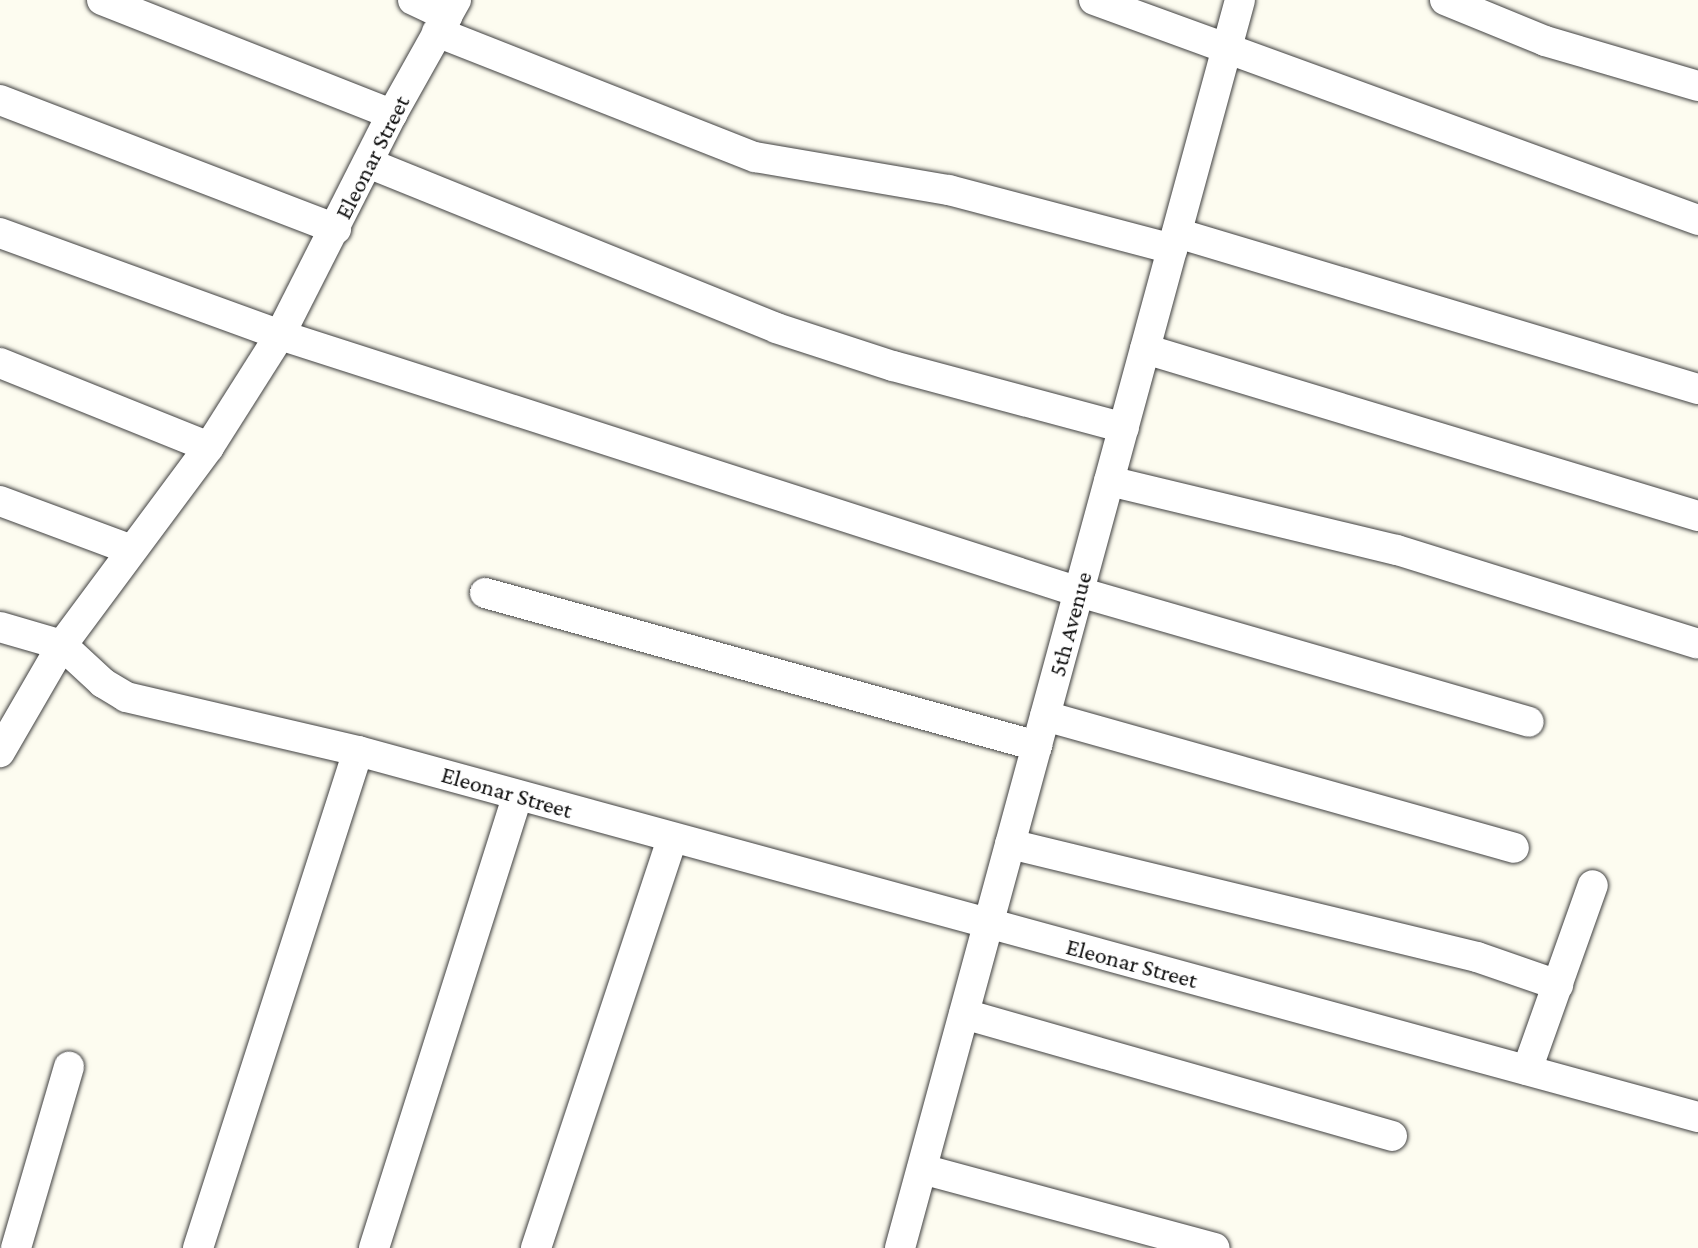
<!DOCTYPE html>
<style>
body{margin:0}
#map{position:relative;width:1698px;height:1248px;overflow:hidden;background:#fdfcf0;font-family:"Crimson Pro",serif}
div>[style]{position:absolute}
[style*='--x']{left:calc(var(--x)*1px);top:calc(var(--y)*1px);width:calc(var(--w)*1px);rotate:calc(var(--a)*1deg)}
.roads{filter:drop-shadow(0 0 2px #414141) drop-shadow(0 0 2px #414141)}
.minor>*{height:30px;margin:-15px;padding:0 15px;transform-origin:15px;border-radius:15px;background:#fff}
span{translate:-50% -50%;white-space:nowrap;text-align:center;line-height:1.15;-webkit-text-stroke:8px #fff;paint-order:stroke}
.street-label{font-size:24px;color:#0e0e0e}
</style>
<div id="map">
<div class="roads">
<div class="minor">
<div style="--x:102;--y:0;--w:312;--a:21.5"></div>
<div style="--x:413;--y:0;--w:38;--a:25"></div>
<div style="--x:456;--y:0;--w:131;--a:119.3"></div>
<div style="--x:392;--y:114;--w:248;--a:116.9"></div>
<div style="--x:280;--y:335;--w:133;--a:122.4"></div>
<div style="--x:209;--y:447;--w:247;--a:126.6"></div>
<div style="--x:62;--y:645;--w:56;--a:42.8"></div>
<div style="--x:103;--y:683;--w:27;--a:31"></div>
<div style="--x:126;--y:697;--w:238;--a:13.1"></div>
<div style="--x:358;--y:751;--w:1389;--a:15.28"></div>
<div style="--x:1094;--y:0;--w:643;--a:20.01"></div>
<div style="--x:1445;--y:0;--w:108;--a:22.3"></div>
<div style="--x:1545;--y:41;--w:159;--a:16.4"></div>
<div style="--x:437;--y:32;--w:342;--a:21.5"></div>
<div style="--x:755;--y:157;--w:197;--a:9.7"></div>
<div style="--x:949;--y:190;--w:231;--a:14.8"></div>
<div style="--x:0;--y:100;--w:360;--a:21"></div>
<div style="--x:368;--y:163;--w:440;--a:22"></div>
<div style="--x:776;--y:328;--w:123;--a:18"></div>
<div style="--x:893;--y:366;--w:239;--a:15"></div>
<div style="--x:0;--y:233;--w:298;--a:20"></div>
<div style="--x:280;--y:335;--w:839;--a:17.83"></div>
<div style="--x:1079;--y:592;--w:468;--a:16.1"></div>
<div style="--x:1177;--y:233;--w:544;--a:16.67"></div>
<div style="--x:1145;--y:349;--w:578;--a:16.8"></div>
<div style="--x:0;--y:363;--w:225;--a:21.9"></div>
<div style="--x:1109;--y:481;--w:296;--a:13.5"></div>
<div style="--x:1397;--y:550;--w:315;--a:17.3"></div>
<div style="--x:0;--y:501;--w:138;--a:20.4"></div>
<div style="--x:485;--y:593;--w:573;--a:15.49"></div>
<div style="--x:0;--y:627;--w:65;--a:16.2"></div>
<div style="--x:62;--y:645;--w:124;--a:120.1"></div>
<div style="--x:1045;--y:716;--w:487;--a:15.7"></div>
<div style="--x:1010;--y:844;--w:480;--a:13.6"></div>
<div style="--x:1477;--y:957;--w:86;--a:19.1"></div>
<div style="--x:964;--y:1014;--w:445;--a:15.9"></div>
<div style="--x:1527;--y:1070;--w:196;--a:-70.4"></div>
<div style="--x:922;--y:1169;--w:303;--a:15.1"></div>
<div style="--x:16;--y:1248;--w:189;--a:-73.7"></div>
<div style="--x:198;--y:1248;--w:522;--a:-72.15"></div>
<div style="--x:374;--y:1248;--w:475;--a:-72.4"></div>
<div style="--x:536;--y:1248;--w:431;--a:-71.6"></div>
<div style="--x:900;--y:1248;--w:1293;--a:-74.76"></div>
</div>
</div>
<div class="street-label">
<span style="left:372px;top:157px;rotate:-63deg">Eleonar Street</span>
<span style="left:1070px;top:624px;rotate:-75deg">5th Avenue</span>
<span style="left:507px;top:792px;rotate:16deg">Eleonar Street</span>
<span style="left:1132px;top:963px;rotate:15deg">Eleonar Street</span>
</div>
</div>
